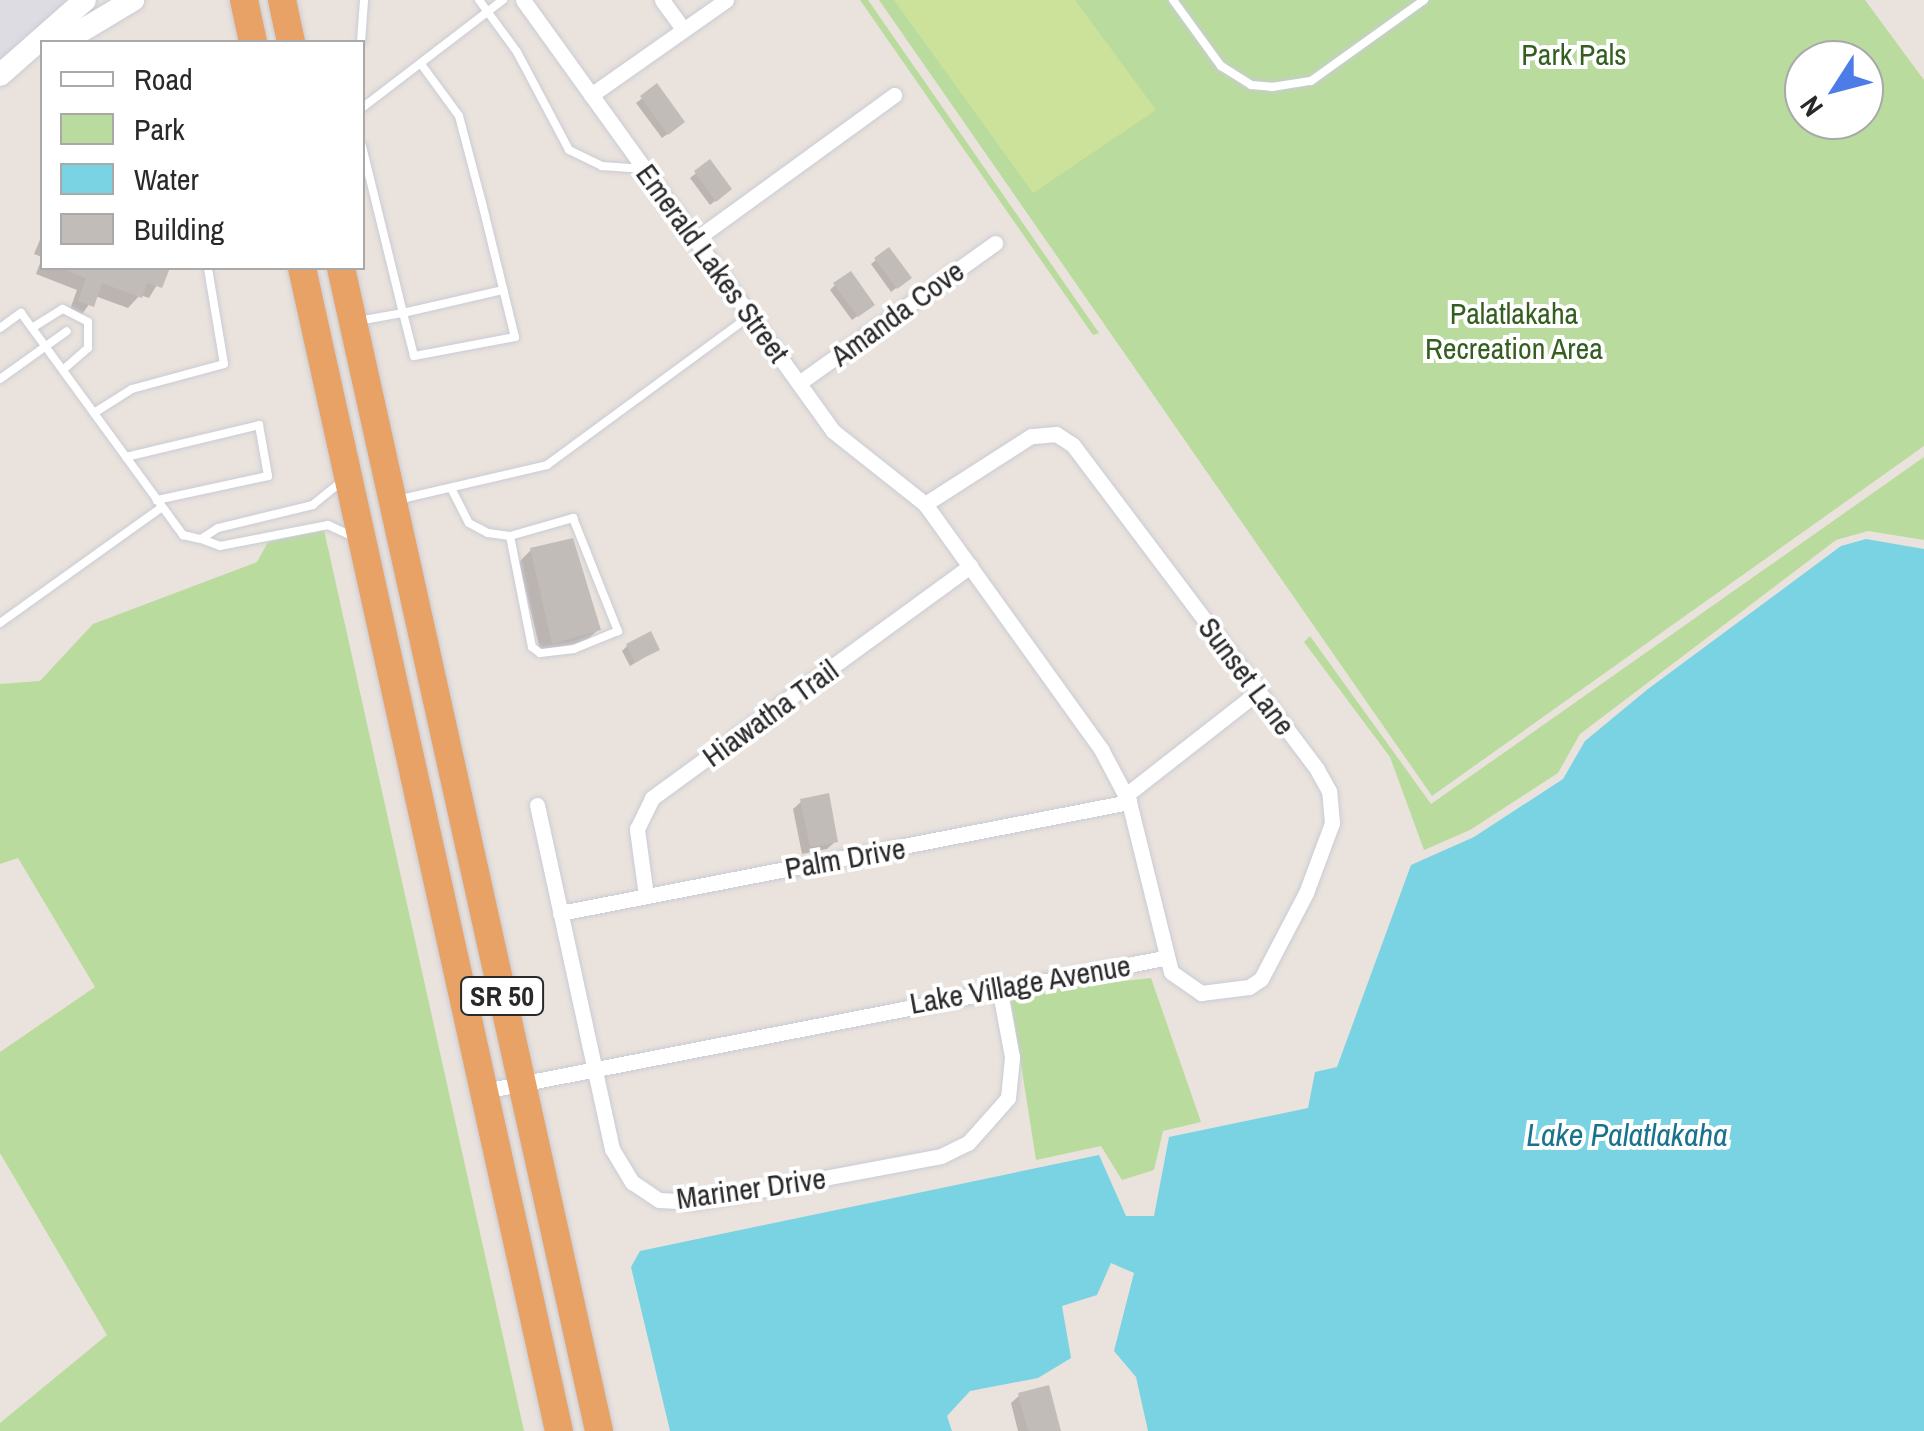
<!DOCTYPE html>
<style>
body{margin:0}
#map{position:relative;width:1924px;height:1431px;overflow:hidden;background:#eae2dc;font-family:"Archivo Narrow",sans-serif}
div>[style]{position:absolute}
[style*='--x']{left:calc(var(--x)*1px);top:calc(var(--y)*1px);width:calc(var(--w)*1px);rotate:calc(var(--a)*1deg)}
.industrial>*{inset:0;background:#dddce3}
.green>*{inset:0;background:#badb9e}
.pitch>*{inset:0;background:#cce29a}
.water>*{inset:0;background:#79d3e2}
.shadow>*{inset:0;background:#0003}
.building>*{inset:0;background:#c2bcb9}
.roads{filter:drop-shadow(0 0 2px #c8ccd5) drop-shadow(0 0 2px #c8ccd5)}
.service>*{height:8px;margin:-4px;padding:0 4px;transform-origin:4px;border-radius:4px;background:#fff}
.minor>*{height:15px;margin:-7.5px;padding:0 7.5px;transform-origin:7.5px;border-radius:7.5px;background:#fff}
.secondary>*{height:22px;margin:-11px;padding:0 11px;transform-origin:11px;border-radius:11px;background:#fff}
.trunk>*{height:28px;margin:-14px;padding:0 14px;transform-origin:14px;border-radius:14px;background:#e8a266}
span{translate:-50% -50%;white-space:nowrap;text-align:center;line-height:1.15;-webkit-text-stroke:8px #fff;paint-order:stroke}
.shield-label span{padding:2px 8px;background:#fff;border:2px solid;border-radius:8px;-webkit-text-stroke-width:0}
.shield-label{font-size:28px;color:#292929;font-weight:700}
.park-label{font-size:30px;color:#355e21}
.street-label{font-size:30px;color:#292929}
.water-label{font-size:32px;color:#1a738c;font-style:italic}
.legend{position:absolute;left:40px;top:40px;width:325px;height:230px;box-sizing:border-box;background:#fff;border:2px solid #a9a9a9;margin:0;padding:12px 18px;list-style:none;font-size:30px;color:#292929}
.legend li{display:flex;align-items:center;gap:20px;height:50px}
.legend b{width:50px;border:2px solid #a9a9a9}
.north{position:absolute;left:1784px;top:40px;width:100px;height:100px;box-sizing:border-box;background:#fff;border:2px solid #a9a9a9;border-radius:50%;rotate:234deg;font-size:28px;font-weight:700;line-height:40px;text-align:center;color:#292929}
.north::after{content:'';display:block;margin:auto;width:35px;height:45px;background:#4b7ce8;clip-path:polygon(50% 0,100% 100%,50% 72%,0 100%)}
</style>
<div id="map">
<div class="industrial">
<div style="clip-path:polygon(0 0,71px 0,0 63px)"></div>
</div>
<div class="green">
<div style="clip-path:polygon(860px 0,868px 0,1099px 333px,1093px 335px)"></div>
<div style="clip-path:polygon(evenodd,879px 0,1865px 0,1924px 80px,1924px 446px,1432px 796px,879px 0,1804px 60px,1864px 60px,1864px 120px,1804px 120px,1804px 60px)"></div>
<div style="clip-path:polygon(1924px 457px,1924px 540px,1868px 531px,1836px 540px,1580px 734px,1558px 773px,1470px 830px,1424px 850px,1390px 757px,1304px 642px,1310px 636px,1431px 804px)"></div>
<div style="clip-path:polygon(324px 530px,524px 1431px,0 1431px,0 1423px,107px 1335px,0 1153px,0 1052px,95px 987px,18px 858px,0 864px,0 684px,40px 681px,93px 624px,257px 562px,268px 542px)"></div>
<div style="clip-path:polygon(1151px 978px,1201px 1122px,1163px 1131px,1154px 1170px,1122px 1180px,1101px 1146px,1036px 1160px,1010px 994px)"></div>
</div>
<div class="pitch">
<div style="clip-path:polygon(894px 0,1075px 0,1156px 110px,1033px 193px)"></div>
</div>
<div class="water">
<div style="clip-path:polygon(1866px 539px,1924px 549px,1924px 1431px,1148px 1431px,1136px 1377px,1114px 1351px,1134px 1273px,1111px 1263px,1097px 1295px,1062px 1306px,1071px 1358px,1038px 1378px,970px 1391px,947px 1416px,952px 1431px,670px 1431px,631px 1267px,640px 1251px,1099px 1155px,1126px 1216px,1154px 1216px,1169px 1137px,1308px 1108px,1315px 1072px,1337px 1067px,1411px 865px,1474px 837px,1563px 779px,1585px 741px,1648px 689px,1841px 546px)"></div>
</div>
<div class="shadow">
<div style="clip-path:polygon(657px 87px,677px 127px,662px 138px,636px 103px)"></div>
<div style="clip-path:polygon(709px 163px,724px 194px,710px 205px,690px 178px)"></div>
<div style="clip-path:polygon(42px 235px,42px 257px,34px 254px)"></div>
<div style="clip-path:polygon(42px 258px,42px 268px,166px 270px,149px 298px,140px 295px,128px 308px,95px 296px,80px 317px,69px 312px,77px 290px,36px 274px)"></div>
<div style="clip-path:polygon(876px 260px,904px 282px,891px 292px,871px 264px)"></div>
<div style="clip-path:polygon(835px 285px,867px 309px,852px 320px,830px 290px)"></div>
<div style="clip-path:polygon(531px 550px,599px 629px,587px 640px,541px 654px,519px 562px)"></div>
<div style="clip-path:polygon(627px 646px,657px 650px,630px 666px,622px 651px)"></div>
<div style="clip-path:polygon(802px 801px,836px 841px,827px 849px,802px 854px,793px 809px)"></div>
<div style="clip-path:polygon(1020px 1395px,1058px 1431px,1018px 1431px,1011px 1403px)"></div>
</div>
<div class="building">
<div style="clip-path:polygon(657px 83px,685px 122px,668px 135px,640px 96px)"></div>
<div style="clip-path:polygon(710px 159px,732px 189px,716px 202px,694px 171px)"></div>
<div style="clip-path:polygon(889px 247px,912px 278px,897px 289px,874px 258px)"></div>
<div style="clip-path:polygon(61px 268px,170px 268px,162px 288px,147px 283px,142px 298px,102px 283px,94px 307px,78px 301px,86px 278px)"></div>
<div style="clip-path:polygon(851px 271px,875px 305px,858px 317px,833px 283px)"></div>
<div style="clip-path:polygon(573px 538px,601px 630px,552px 644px,530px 548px)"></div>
<div style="clip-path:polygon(651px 631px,660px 650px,635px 662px,626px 644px)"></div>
<div style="clip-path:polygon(829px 793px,838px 842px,810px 847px,800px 799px)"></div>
<div style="clip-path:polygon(1049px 1385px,1061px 1431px,1028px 1431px,1018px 1393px)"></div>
</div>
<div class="roads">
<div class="service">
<div style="--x:479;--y:0;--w:64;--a:53.8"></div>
<div style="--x:517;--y:52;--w:111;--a:62"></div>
<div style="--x:569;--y:150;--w:37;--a:26"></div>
<div style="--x:602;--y:166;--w:39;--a:4"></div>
<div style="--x:1173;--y:0;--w:82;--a:54"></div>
<div style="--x:1221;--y:66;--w:36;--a:32"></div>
<div style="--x:1251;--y:85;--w:21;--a:5"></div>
<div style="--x:1272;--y:87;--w:39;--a:-9"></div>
<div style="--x:1311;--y:81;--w:139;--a:-35.6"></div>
<div style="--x:361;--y:42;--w:42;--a:-85.9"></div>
<div style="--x:421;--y:64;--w:64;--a:53.8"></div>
<div style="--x:459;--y:116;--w:90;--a:75.2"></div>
<div style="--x:482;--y:203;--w:138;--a:76.2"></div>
<div style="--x:515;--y:337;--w:103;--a:169.3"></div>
<div style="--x:414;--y:356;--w:44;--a:-104.3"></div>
<div style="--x:403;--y:313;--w:103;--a:-13"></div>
<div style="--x:362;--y:108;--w:178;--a:-37.5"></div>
<div style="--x:358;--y:321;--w:46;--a:-10.1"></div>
<div style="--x:403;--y:313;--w:172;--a:-103.8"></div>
<div style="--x:0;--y:328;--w:26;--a:-36"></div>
<div style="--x:21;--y:313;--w:275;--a:53.9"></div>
<div style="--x:183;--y:535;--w:18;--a:13"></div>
<div style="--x:32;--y:328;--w:36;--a:-32"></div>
<div style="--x:63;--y:309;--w:28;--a:27"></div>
<div style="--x:88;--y:322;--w:26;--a:90"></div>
<div style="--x:88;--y:348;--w:33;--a:139"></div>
<div style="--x:0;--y:379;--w:82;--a:-35.6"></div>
<div style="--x:94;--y:413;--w:45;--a:-32.3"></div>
<div style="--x:132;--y:389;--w:95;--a:-15.2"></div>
<div style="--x:224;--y:364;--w:97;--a:-99.5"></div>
<div style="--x:126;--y:457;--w:137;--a:-13.5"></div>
<div style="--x:259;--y:425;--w:52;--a:80"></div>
<div style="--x:268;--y:476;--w:114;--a:167.8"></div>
<div style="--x:341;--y:482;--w:36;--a:141"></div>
<div style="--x:313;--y:505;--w:98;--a:166.4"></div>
<div style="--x:218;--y:528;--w:20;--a:147"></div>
<div style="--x:201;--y:539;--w:20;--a:20"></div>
<div style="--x:220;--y:546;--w:110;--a:-11"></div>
<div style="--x:328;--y:525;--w:26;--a:25"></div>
<div style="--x:451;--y:488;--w:39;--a:63"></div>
<div style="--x:469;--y:523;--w:21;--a:28"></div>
<div style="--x:488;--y:533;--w:22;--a:8"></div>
<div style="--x:510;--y:536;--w:66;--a:-15.9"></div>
<div style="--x:573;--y:518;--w:122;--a:68.3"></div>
<div style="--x:618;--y:631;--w:48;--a:157.8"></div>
<div style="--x:574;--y:649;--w:34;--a:173"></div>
<div style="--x:540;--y:653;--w:10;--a:-143"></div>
<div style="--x:532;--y:647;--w:113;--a:-101.2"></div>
<div style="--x:397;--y:500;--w:154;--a:-13.1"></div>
<div style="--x:547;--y:465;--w:252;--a:-36.3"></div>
<div style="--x:0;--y:623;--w:199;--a:-35.6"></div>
</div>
<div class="minor">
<div style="--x:523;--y:0;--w:531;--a:54.27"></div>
<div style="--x:833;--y:431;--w:117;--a:38.4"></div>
<div style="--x:925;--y:504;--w:302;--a:54.3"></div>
<div style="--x:1101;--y:749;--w:60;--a:62.2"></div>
<div style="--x:1129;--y:802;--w:175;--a:76.1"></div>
<div style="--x:1171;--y:972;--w:37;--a:35"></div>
<div style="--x:1201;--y:993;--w:48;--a:-7.1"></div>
<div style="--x:1249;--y:987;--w:14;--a:-34"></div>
<div style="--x:1261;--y:979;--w:97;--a:-62.4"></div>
<div style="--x:1306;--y:893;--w:75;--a:-69.6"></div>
<div style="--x:1332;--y:823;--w:32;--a:-95"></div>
<div style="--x:1329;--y:791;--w:25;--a:-119"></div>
<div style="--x:1317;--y:769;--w:406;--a:-127"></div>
<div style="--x:1073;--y:445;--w:20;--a:-147"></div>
<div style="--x:1056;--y:434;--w:25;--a:175"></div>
<div style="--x:1031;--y:436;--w:126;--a:147.3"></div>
<div style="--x:662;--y:0;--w:36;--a:54"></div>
<div style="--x:591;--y:95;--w:165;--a:-35.1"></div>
<div style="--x:696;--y:239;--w:245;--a:-36"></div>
<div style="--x:799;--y:383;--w:241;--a:-35.5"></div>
<div style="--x:1126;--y:795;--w:167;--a:-38"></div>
<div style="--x:537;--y:805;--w:352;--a:77.7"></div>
<div style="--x:612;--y:1149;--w:39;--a:59"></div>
<div style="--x:632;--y:1182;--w:32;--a:34"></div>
<div style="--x:659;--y:1200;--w:37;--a:3"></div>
<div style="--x:696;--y:1202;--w:249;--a:-10.6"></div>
<div style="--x:941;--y:1156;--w:30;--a:-26"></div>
<div style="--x:968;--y:1143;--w:60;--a:-48.4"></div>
<div style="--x:1008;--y:1098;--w:41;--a:-84.4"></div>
<div style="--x:1012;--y:1057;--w:71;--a:-100.5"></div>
<div style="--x:646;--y:896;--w:68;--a:-97.7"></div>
<div style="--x:637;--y:829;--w:34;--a:-64"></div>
<div style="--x:652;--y:798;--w:394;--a:-36.1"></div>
<div style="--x:560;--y:913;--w:580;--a:-11.04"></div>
<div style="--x:484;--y:1091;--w:693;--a:-11.07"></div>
</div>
<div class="secondary">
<div style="--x:63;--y:42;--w:82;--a:-31"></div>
<div style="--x:0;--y:75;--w:113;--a:-41.4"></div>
</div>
<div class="trunk">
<div style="--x:244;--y:0;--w:43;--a:77.9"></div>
<div style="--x:282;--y:0;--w:43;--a:77.9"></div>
<div style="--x:302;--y:268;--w:1191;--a:77.54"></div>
<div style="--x:341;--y:268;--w:1191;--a:77.49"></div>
</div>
</div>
<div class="shield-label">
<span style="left:502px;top:996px">SR 50</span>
</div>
<div class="park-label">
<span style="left:1574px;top:54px">Park Pals</span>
<span style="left:1514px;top:330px">Palatlakaha<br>Recreation Area</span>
</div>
<div class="street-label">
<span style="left:713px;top:263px;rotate:54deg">Emerald Lakes Street</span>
<span style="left:897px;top:313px;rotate:-36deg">Amanda Cove</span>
<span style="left:1247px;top:676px;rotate:53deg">Sunset Lane</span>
<span style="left:770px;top:713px;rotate:-36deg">Hiawatha Trail</span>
<span style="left:845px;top:858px;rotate:-10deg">Palm Drive</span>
<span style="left:1020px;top:984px;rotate:-10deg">Lake Village Avenue</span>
<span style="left:751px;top:1188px;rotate:-8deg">Mariner Drive</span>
</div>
<div class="water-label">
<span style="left:1627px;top:1135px">Lake Palatlakaha</span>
</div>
<ul class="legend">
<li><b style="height:12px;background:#fff"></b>Road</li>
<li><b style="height:28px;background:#badb9e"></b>Park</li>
<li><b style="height:28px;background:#79d3e2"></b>Water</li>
<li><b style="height:28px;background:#c2bcb9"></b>Building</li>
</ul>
<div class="north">N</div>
</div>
